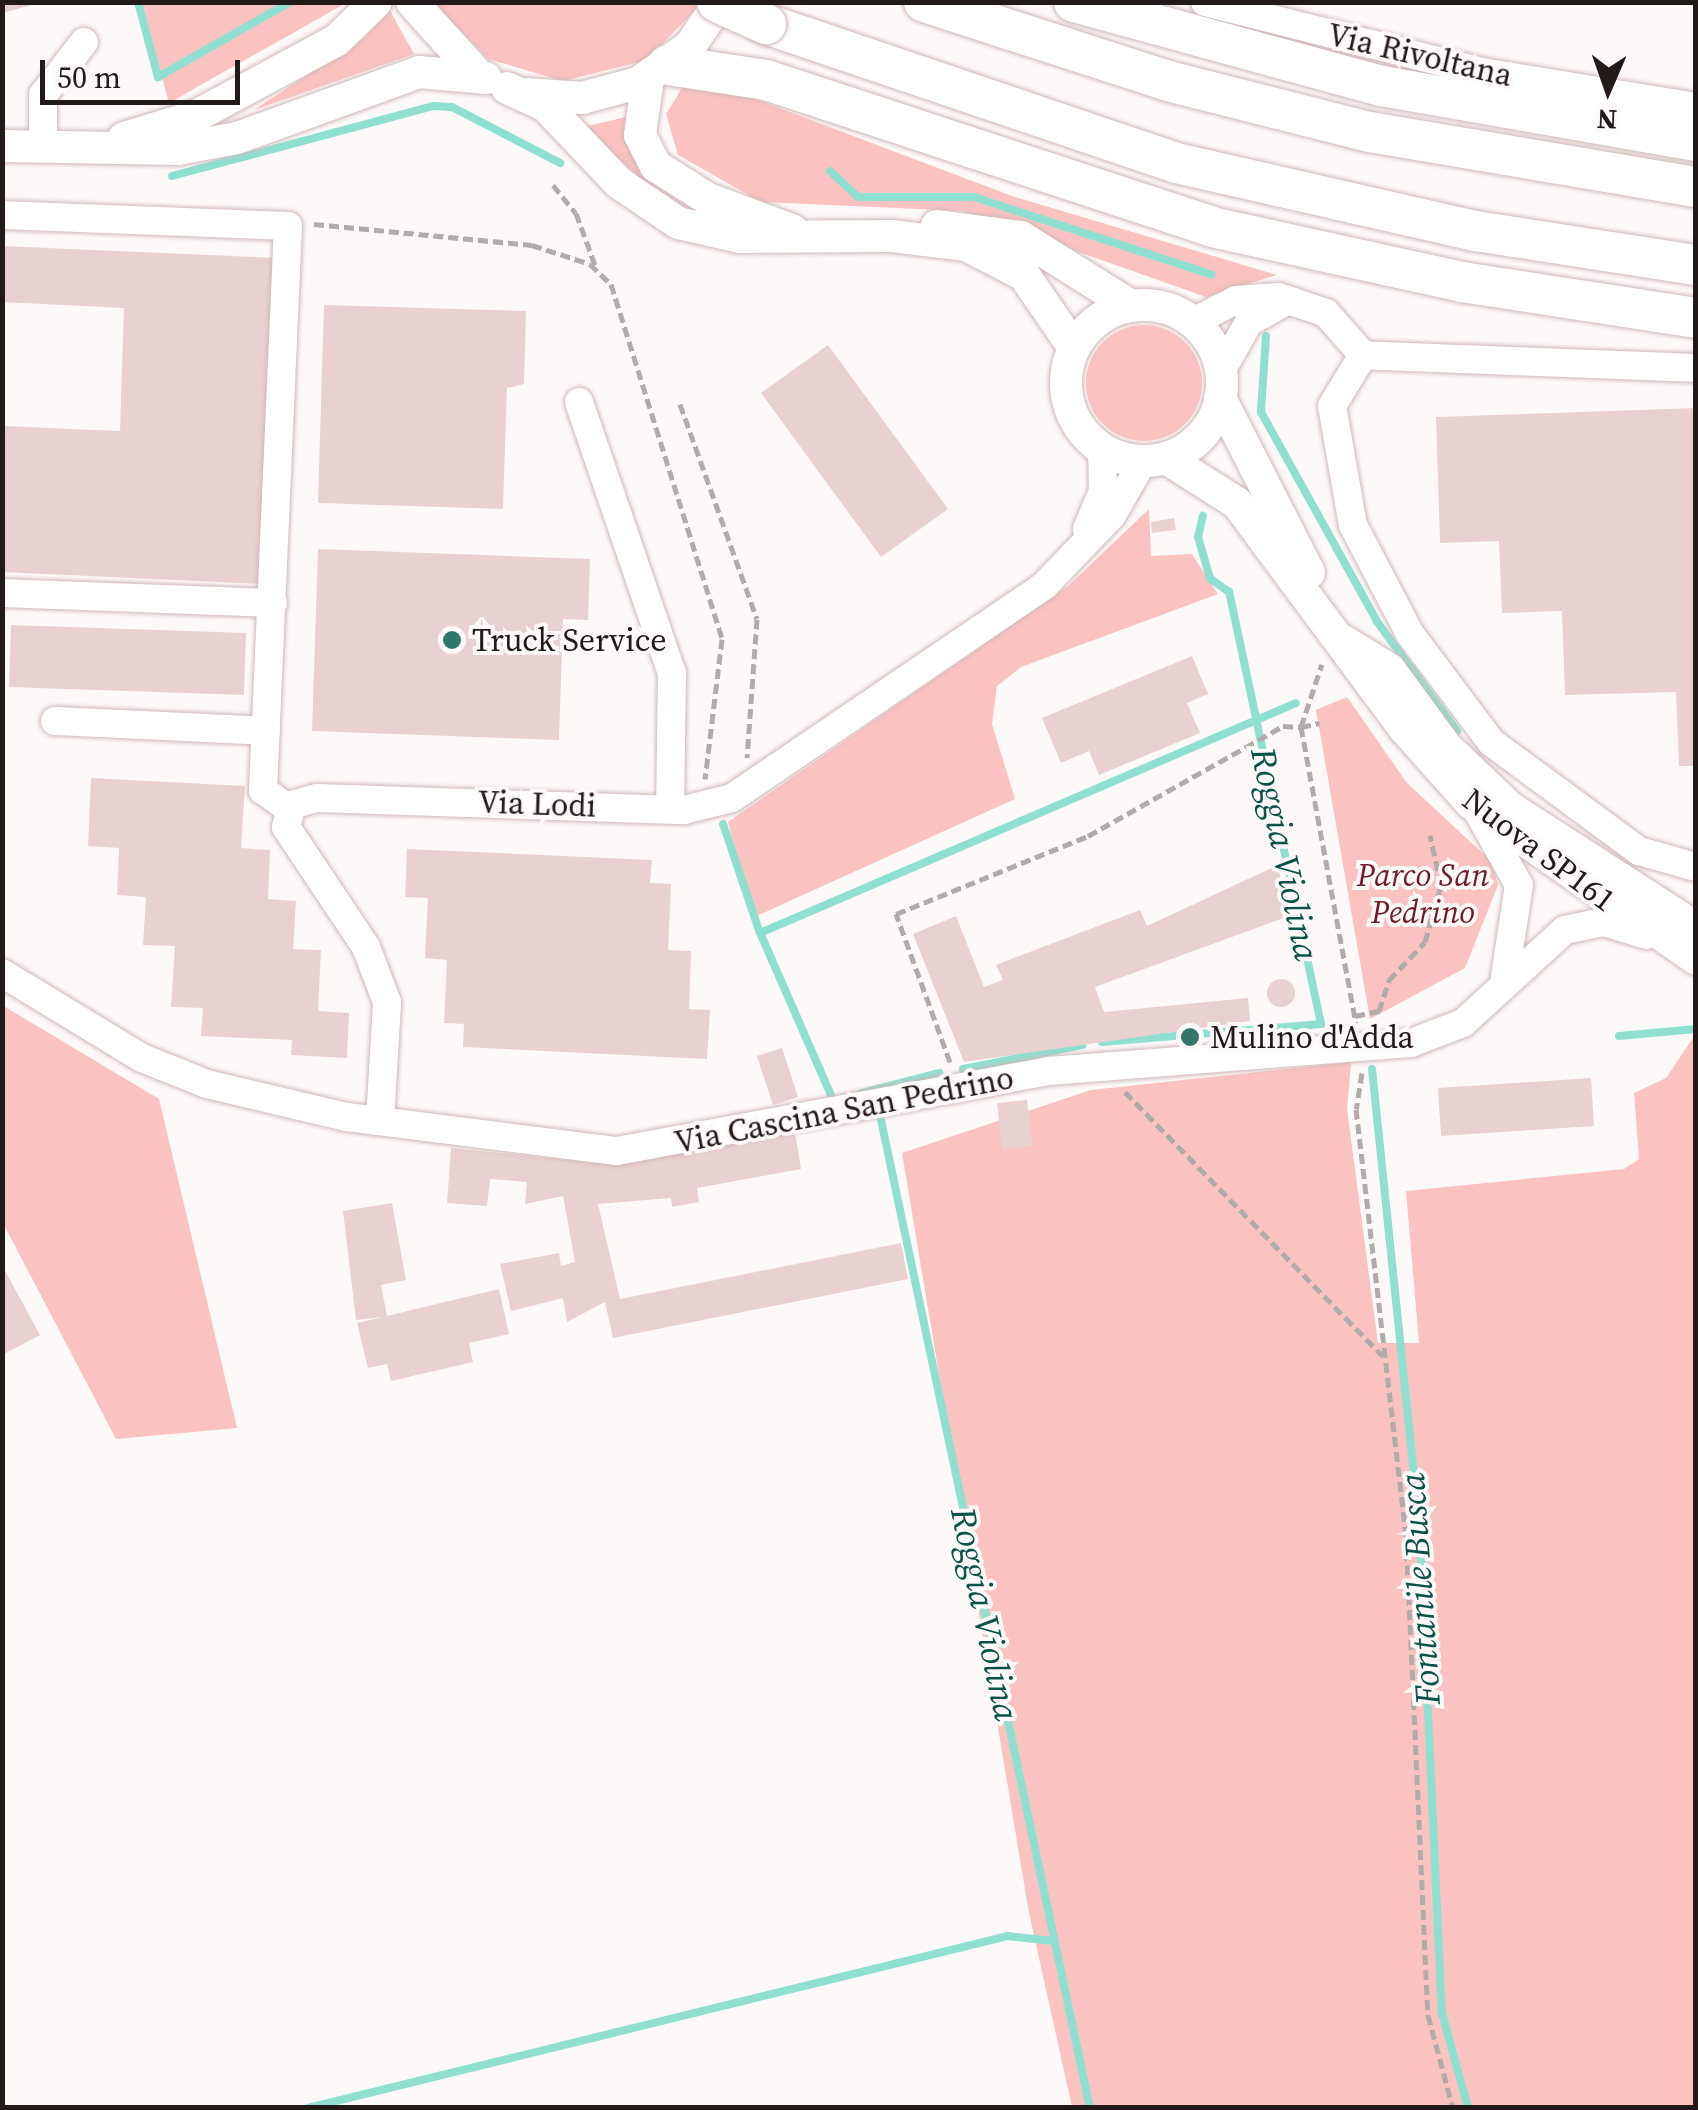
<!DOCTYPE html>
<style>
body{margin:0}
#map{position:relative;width:1698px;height:2110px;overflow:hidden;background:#fef9f9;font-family:"Source Serif 4",serif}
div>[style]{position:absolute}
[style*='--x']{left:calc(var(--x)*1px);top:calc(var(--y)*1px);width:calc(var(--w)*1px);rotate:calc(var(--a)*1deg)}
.green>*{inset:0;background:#fbc2c2}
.round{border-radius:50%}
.stream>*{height:8px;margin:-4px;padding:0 4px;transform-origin:4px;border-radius:4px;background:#8fe0d1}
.building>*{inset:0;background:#ead1d1}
.path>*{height:5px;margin-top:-2.5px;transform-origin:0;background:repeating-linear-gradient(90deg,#b2abab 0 10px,transparent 0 15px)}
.roads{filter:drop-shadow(0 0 2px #cfb7b7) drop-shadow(0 0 2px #cfb7b7)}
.minor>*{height:28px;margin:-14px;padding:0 14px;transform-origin:14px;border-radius:14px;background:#fff}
.major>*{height:32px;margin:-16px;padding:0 16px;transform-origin:16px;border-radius:16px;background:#fff}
.major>.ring{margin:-16px;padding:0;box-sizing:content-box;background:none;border:32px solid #fff;border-radius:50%}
.highway>*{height:40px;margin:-20px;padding:0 20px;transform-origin:20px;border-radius:20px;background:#fff}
.bridges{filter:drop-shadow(0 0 2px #cfb7b7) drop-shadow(0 0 2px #cfb7b7)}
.highway-bridge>*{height:40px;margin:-20px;padding:0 20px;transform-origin:20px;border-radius:20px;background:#fff}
.dots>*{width:28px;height:28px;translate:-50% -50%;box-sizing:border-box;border:5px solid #fef9f9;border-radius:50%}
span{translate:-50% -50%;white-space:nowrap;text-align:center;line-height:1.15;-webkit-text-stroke:8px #fef9f9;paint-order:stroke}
.street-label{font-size:32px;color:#221919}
.poi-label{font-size:32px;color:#221919}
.left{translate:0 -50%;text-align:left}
.park-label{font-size:32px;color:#6e1d27;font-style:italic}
.water-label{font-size:35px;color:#0b5349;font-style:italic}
.frame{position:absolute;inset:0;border:5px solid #221919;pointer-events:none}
.north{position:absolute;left:1558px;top:40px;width:100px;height:100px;-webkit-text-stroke:8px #fef9f9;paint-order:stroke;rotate:182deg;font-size:28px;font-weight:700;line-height:40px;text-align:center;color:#221919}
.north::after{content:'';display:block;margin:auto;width:35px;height:45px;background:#221919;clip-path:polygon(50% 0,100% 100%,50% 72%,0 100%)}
.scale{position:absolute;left:40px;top:60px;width:200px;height:45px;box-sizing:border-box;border:5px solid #221919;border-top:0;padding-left:12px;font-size:30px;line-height:35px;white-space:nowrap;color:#221919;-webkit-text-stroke:8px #fef9f9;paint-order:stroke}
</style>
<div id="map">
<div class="green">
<div style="clip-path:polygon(142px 3px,142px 2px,346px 3px,169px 103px)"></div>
<div style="clip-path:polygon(434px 3px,702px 3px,647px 60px,563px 81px,488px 59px)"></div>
<div style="clip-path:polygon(388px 7px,414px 54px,254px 110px,366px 36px)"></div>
<div style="clip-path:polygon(684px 85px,734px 91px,1012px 196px,1277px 275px,1206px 297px,963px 211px,761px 202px,678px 155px,666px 114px)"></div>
<div style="clip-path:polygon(626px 117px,632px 156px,660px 196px,584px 127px)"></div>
<div class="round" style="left:1086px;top:325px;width:116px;height:116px"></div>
<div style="clip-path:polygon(1149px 509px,1151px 556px,1192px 554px,1218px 594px,1021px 667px,997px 686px,992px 724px,1015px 799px,752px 918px,728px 822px,1068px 586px)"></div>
<div style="clip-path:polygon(1347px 697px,1407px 783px,1491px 861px,1498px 885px,1465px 968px,1370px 1019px,1316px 710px)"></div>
<div style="clip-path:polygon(2px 1005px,159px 1099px,237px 1428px,116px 1439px,3px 1223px)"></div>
<div style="clip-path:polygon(1695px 1035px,1695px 2107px,1072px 2107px,1029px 1913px,902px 1153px,1091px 1090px,1351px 1062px,1347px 1109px,1378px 1343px,1419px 1343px,1406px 1191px,1624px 1169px,1639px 1159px,1634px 1093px,1666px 1078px)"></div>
</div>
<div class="stream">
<div style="--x:138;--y:2;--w:78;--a:75.1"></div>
<div style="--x:158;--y:77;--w:152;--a:-29.6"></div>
<div style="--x:830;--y:171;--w:38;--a:43"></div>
<div style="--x:858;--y:197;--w:116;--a:0"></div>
<div style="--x:974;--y:197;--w:250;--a:18.1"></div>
<div style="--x:172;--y:176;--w:270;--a:-15"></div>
<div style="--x:433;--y:106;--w:19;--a:3"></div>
<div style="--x:452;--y:107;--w:122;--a:27.4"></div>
<div style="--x:1266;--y:336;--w:76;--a:93.8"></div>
<div style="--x:1261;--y:412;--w:241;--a:61"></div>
<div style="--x:1378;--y:623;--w:134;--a:53.8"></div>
<div style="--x:723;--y:824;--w:115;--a:71.3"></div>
<div style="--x:1619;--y:1036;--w:77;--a:-5.2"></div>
<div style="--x:1102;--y:1042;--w:220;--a:-4.7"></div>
<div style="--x:1321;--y:1024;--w:442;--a:-102"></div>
<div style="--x:1229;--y:592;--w:24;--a:-144"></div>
<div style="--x:1210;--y:578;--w:43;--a:-106.3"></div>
<div style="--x:1198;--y:537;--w:22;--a:-77"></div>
<div style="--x:963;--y:1069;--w:122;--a:-11.3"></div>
<div style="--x:1372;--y:1069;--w:467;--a:84.1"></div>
<div style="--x:1420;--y:1534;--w:480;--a:87.4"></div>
<div style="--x:1442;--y:2013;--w:98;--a:74.7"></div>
<div style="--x:861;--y:1093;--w:81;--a:-14.4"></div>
<div style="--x:834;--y:1102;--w:184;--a:-113.6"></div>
<div style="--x:760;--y:933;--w:583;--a:-23.22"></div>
<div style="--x:881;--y:1120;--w:1010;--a:78.06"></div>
<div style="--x:308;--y:2108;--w:720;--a:-13.82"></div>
<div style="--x:1007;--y:1936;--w:47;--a:6.1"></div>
</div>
<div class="building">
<div style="clip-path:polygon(2px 2px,35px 2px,36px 4px,2px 13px)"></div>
<div style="clip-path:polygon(2px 246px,277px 258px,261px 584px,2px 572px,2px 426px,120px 431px,124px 308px,2px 302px)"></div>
<div style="clip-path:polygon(324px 305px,526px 311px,524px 384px,507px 388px,503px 509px,318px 503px)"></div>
<div style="clip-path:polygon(828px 345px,948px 509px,881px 557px,761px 393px)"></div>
<div style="clip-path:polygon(1696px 408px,1696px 766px,1679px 766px,1676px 692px,1565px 695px,1562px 611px,1502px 613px,1499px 541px,1440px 543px,1436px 417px)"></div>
<div style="clip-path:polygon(1174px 518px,1176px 530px,1152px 533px,1151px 522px)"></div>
<div style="clip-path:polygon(318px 549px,590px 559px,588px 620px,563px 619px,559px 740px,312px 731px)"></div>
<div style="clip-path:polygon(11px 625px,246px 633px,244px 695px,9px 687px)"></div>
<div style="clip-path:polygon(1192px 656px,1208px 694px,1187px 703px,1200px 733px,1099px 775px,1089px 751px,1061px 763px,1042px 718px)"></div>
<div style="clip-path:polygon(91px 778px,245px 786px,241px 848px,270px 850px,268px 899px,296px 901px,293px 949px,321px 950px,318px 1011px,349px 1013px,347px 1058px,291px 1055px,292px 1040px,201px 1036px,203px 1008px,171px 1007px,175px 946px,143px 945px,146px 897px,117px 895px,119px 848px,88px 846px)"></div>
<div style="clip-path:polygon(407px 849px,652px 860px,650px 883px,671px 884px,668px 950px,691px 951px,689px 1009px,710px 1010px,707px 1059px,463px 1047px,464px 1024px,444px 1023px,447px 960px,425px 958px,428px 898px,405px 897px)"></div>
<div style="clip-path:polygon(1278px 865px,1289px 916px,1095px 987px,1104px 1012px,1248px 998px,1250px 1021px,964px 1062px,913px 934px,956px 916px,984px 987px,1003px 980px,996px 965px,1140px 910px,1147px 926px)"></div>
<div class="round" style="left:1267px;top:979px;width:28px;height:28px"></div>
<div style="clip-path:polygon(782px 1048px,798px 1097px,773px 1105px,757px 1056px)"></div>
<div style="clip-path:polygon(1591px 1078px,1594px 1126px,1441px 1136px,1438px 1088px)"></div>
<div style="clip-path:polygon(1027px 1100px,1032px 1146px,1002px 1149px,997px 1103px)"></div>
<div style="clip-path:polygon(795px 1132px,801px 1169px,697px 1188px,699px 1202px,672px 1207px,671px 1198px,598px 1204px,620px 1299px,901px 1243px,908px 1279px,613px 1338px,605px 1302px,567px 1322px,563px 1298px,511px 1311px,500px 1264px,559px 1253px,561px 1266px,575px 1262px,563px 1196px,525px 1204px,527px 1182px,490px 1179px,487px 1206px,447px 1203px,451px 1148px,618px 1165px)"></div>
<div style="clip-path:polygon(392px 1203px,406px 1280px,381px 1285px,387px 1316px,499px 1289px,509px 1334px,469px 1343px,473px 1362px,391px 1381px,387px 1364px,368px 1368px,357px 1323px,383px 1317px,356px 1320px,343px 1211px)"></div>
<div style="clip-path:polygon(2px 1265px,40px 1335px,2px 1355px)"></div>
</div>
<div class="path">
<div style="--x:553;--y:185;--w:36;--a:51"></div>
<div style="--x:576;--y:213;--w:55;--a:69.9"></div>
<div style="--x:314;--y:224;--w:219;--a:5.5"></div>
<div style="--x:532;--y:245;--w:61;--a:18.1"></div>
<div style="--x:590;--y:264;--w:29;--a:44"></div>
<div style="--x:611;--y:284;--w:372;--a:72.6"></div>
<div style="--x:722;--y:639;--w:141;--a:96.9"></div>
<div style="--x:680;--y:404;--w:228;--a:70.3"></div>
<div style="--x:757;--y:619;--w:139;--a:94.1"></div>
<div style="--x:1301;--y:727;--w:66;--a:-71.6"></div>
<div style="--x:1301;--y:727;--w:19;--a:-12"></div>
<div style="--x:1355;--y:1016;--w:25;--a:-12"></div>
<div style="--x:1379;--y:1011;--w:33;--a:-72"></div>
<div style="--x:1389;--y:980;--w:52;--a:-46.5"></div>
<div style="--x:1425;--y:942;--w:59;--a:-74.3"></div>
<div style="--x:1441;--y:885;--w:51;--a:-102.4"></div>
<div style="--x:950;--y:1062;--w:158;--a:-110"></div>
<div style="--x:896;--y:914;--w:207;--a:-22.1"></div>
<div style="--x:1088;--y:836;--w:224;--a:-29.4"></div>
<div style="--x:1283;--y:726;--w:18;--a:3"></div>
<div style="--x:1301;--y:727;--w:301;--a:79.5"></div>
<div style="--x:1362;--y:1073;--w:36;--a:99"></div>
<div style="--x:1356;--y:1109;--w:429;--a:83.3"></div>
<div style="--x:1406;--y:1535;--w:481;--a:87.4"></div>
<div style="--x:1428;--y:2015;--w:96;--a:75"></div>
<div style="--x:1125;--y:1092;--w:369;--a:45.7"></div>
</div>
<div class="roads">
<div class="minor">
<div style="--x:1205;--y:2;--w:286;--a:14.2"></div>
<div style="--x:1482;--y:72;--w:217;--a:9.3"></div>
<div style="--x:43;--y:147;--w:52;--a:-90"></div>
<div style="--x:43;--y:95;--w:67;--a:-52.3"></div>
<div style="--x:2;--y:215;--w:286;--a:2.2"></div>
<div style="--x:288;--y:226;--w:565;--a:92.54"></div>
<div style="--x:263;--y:790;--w:32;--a:36"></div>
<div style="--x:1193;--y:322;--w:48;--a:-27.1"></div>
<div style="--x:1236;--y:300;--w:43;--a:-4"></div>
<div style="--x:1279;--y:297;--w:50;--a:18.8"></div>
<div style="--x:1326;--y:313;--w:56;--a:48.6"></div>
<div style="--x:1696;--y:368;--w:333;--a:-177.8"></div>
<div style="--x:1363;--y:355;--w:60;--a:121.3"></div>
<div style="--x:1332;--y:406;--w:121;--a:80"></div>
<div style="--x:1353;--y:525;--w:123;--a:62.4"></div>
<div style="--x:1410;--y:634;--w:135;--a:53.1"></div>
<div style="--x:1491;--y:742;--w:184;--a:36.4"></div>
<div style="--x:1639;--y:851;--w:59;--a:15.7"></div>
<div style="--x:1221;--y:371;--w:56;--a:-60.3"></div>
<div style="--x:1249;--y:322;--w:41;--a:-29.1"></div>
<div style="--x:579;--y:402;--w:287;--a:71.1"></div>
<div style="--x:672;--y:673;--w:136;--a:90.8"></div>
<div style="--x:1087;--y:529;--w:41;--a:-67.2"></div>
<div style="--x:1103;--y:491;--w:43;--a:-91.3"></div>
<div style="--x:2;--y:593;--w:271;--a:2.1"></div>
<div style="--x:1342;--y:638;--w:57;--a:31.5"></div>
<div style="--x:1391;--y:668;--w:97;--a:53.8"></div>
<div style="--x:1448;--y:746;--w:87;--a:43.6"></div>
<div style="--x:1511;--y:806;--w:220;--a:32.8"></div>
<div style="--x:55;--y:721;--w:211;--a:2.7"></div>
<div style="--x:1478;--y:812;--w:84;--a:60.7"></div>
<div style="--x:1519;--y:885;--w:93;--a:98.7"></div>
<div style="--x:2;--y:973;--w:164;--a:31.3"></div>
<div style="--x:142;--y:1058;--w:70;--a:21.8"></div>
<div style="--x:207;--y:1084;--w:144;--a:13.3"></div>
<div style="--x:347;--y:1117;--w:272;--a:7.2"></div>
<div style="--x:617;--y:1151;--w:439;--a:-10.5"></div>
<div style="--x:1049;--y:1071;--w:363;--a:-4.4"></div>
<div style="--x:1411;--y:1043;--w:56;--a:-21"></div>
<div style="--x:1463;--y:1023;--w:138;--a:-42.4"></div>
<div style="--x:1565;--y:930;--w:40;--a:-12"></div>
<div style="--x:1604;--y:922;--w:45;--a:16.8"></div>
<div style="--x:380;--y:1121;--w:119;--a:-86.6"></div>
<div style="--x:387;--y:1002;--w:59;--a:-110.9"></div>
<div style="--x:366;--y:947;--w:144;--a:-123.7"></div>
<div style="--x:286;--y:827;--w:23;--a:-75"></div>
<div style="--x:292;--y:805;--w:26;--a:-16"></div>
<div style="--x:317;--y:798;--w:367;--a:1.9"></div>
<div style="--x:684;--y:810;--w:49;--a:-14"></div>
<div style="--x:732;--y:798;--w:377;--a:-34.2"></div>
<div style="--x:1044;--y:586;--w:98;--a:-46.2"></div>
<div style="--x:1112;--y:515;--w:62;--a:-60.1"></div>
</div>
<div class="major">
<div style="--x:412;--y:2;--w:97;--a:47.9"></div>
<div style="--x:648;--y:78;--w:58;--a:98"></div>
<div style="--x:640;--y:135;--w:35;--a:63"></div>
<div style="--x:656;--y:166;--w:62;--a:32.4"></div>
<div style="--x:708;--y:199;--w:90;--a:20.3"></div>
<div style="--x:507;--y:88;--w:43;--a:24.8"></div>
<div style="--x:546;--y:106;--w:106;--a:46.5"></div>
<div style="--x:619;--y:183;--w:71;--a:34.1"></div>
<div style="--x:678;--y:223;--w:64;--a:12.7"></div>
<div style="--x:740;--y:237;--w:152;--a:-0.4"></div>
<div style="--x:892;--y:236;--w:75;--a:6.9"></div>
<div style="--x:966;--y:245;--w:65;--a:27.3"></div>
<div style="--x:1024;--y:275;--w:88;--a:55.6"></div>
<div style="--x:527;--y:94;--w:55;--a:4.2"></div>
<div style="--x:582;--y:98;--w:58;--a:-15"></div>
<div style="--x:638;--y:83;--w:64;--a:-35.4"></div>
<div style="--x:690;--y:46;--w:53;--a:-55.7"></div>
<div style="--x:124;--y:138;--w:75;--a:-17"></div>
<div style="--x:196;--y:116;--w:160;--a:-28.3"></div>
<div style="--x:337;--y:40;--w:54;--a:-44.3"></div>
<div style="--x:2;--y:146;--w:176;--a:1"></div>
<div style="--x:178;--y:149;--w:60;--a:-10.6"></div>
<div style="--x:237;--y:138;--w:194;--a:-19.9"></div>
<div style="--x:419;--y:72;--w:67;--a:5.1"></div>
<div style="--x:937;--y:226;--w:85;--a:7.5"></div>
<div style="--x:1021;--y:237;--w:130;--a:32.1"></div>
<div class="ring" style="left:1066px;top:305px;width:124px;height:124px"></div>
<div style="--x:1220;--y:398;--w:196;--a:63"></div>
<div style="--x:1166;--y:458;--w:84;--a:32.4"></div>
<div style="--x:1237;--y:503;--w:282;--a:53.4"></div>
<div style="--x:1405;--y:729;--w:99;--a:48.3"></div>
<div style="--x:1471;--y:803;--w:274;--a:34.7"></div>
</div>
<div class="highway">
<div style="--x:924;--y:2;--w:256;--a:17.9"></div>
<div style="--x:1168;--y:81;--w:208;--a:14.2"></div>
<div style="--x:1370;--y:132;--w:331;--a:9.6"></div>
<div style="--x:1074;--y:2;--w:318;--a:15.3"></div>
<div style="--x:1381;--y:86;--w:320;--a:9.9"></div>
<div style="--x:766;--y:24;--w:433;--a:18.7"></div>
<div style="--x:1176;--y:163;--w:308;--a:12.8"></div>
<div style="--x:1476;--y:231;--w:223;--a:8.8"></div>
<div style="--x:668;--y:65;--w:99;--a:8.7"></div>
<div style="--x:766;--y:80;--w:470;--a:18.2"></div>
<div style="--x:1212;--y:227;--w:256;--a:12.4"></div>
<div style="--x:1462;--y:282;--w:237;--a:8.7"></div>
</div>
</div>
<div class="bridges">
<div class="highway-bridge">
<div style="--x:717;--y:2;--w:54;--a:24.2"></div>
</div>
</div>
<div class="dots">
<div style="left:452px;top:640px;background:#32776c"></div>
<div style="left:1190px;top:1037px;background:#32776c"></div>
</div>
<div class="street-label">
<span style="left:1420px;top:55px;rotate:13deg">Via Rivoltana</span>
<span style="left:537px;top:804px;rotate:2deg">Via Lodi</span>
<span style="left:1539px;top:850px;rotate:37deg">Nuova SP161</span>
<span style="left:844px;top:1110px;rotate:-11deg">Via Cascina San Pedrino</span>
</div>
<div class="poi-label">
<span class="left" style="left:472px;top:640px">Truck Service</span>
<span class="left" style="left:1210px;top:1037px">Mulino d'Adda</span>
</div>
<div class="park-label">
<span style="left:1423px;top:894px">Parco San<br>Pedrino</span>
</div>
<div class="water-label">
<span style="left:1285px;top:854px;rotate:78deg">Roggia Violina</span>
<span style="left:1420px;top:1589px;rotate:-94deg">Fontanile Busca</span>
<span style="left:985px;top:1614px;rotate:78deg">Roggia Violina</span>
</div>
<div class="frame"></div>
<div class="north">N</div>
<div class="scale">50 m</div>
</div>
